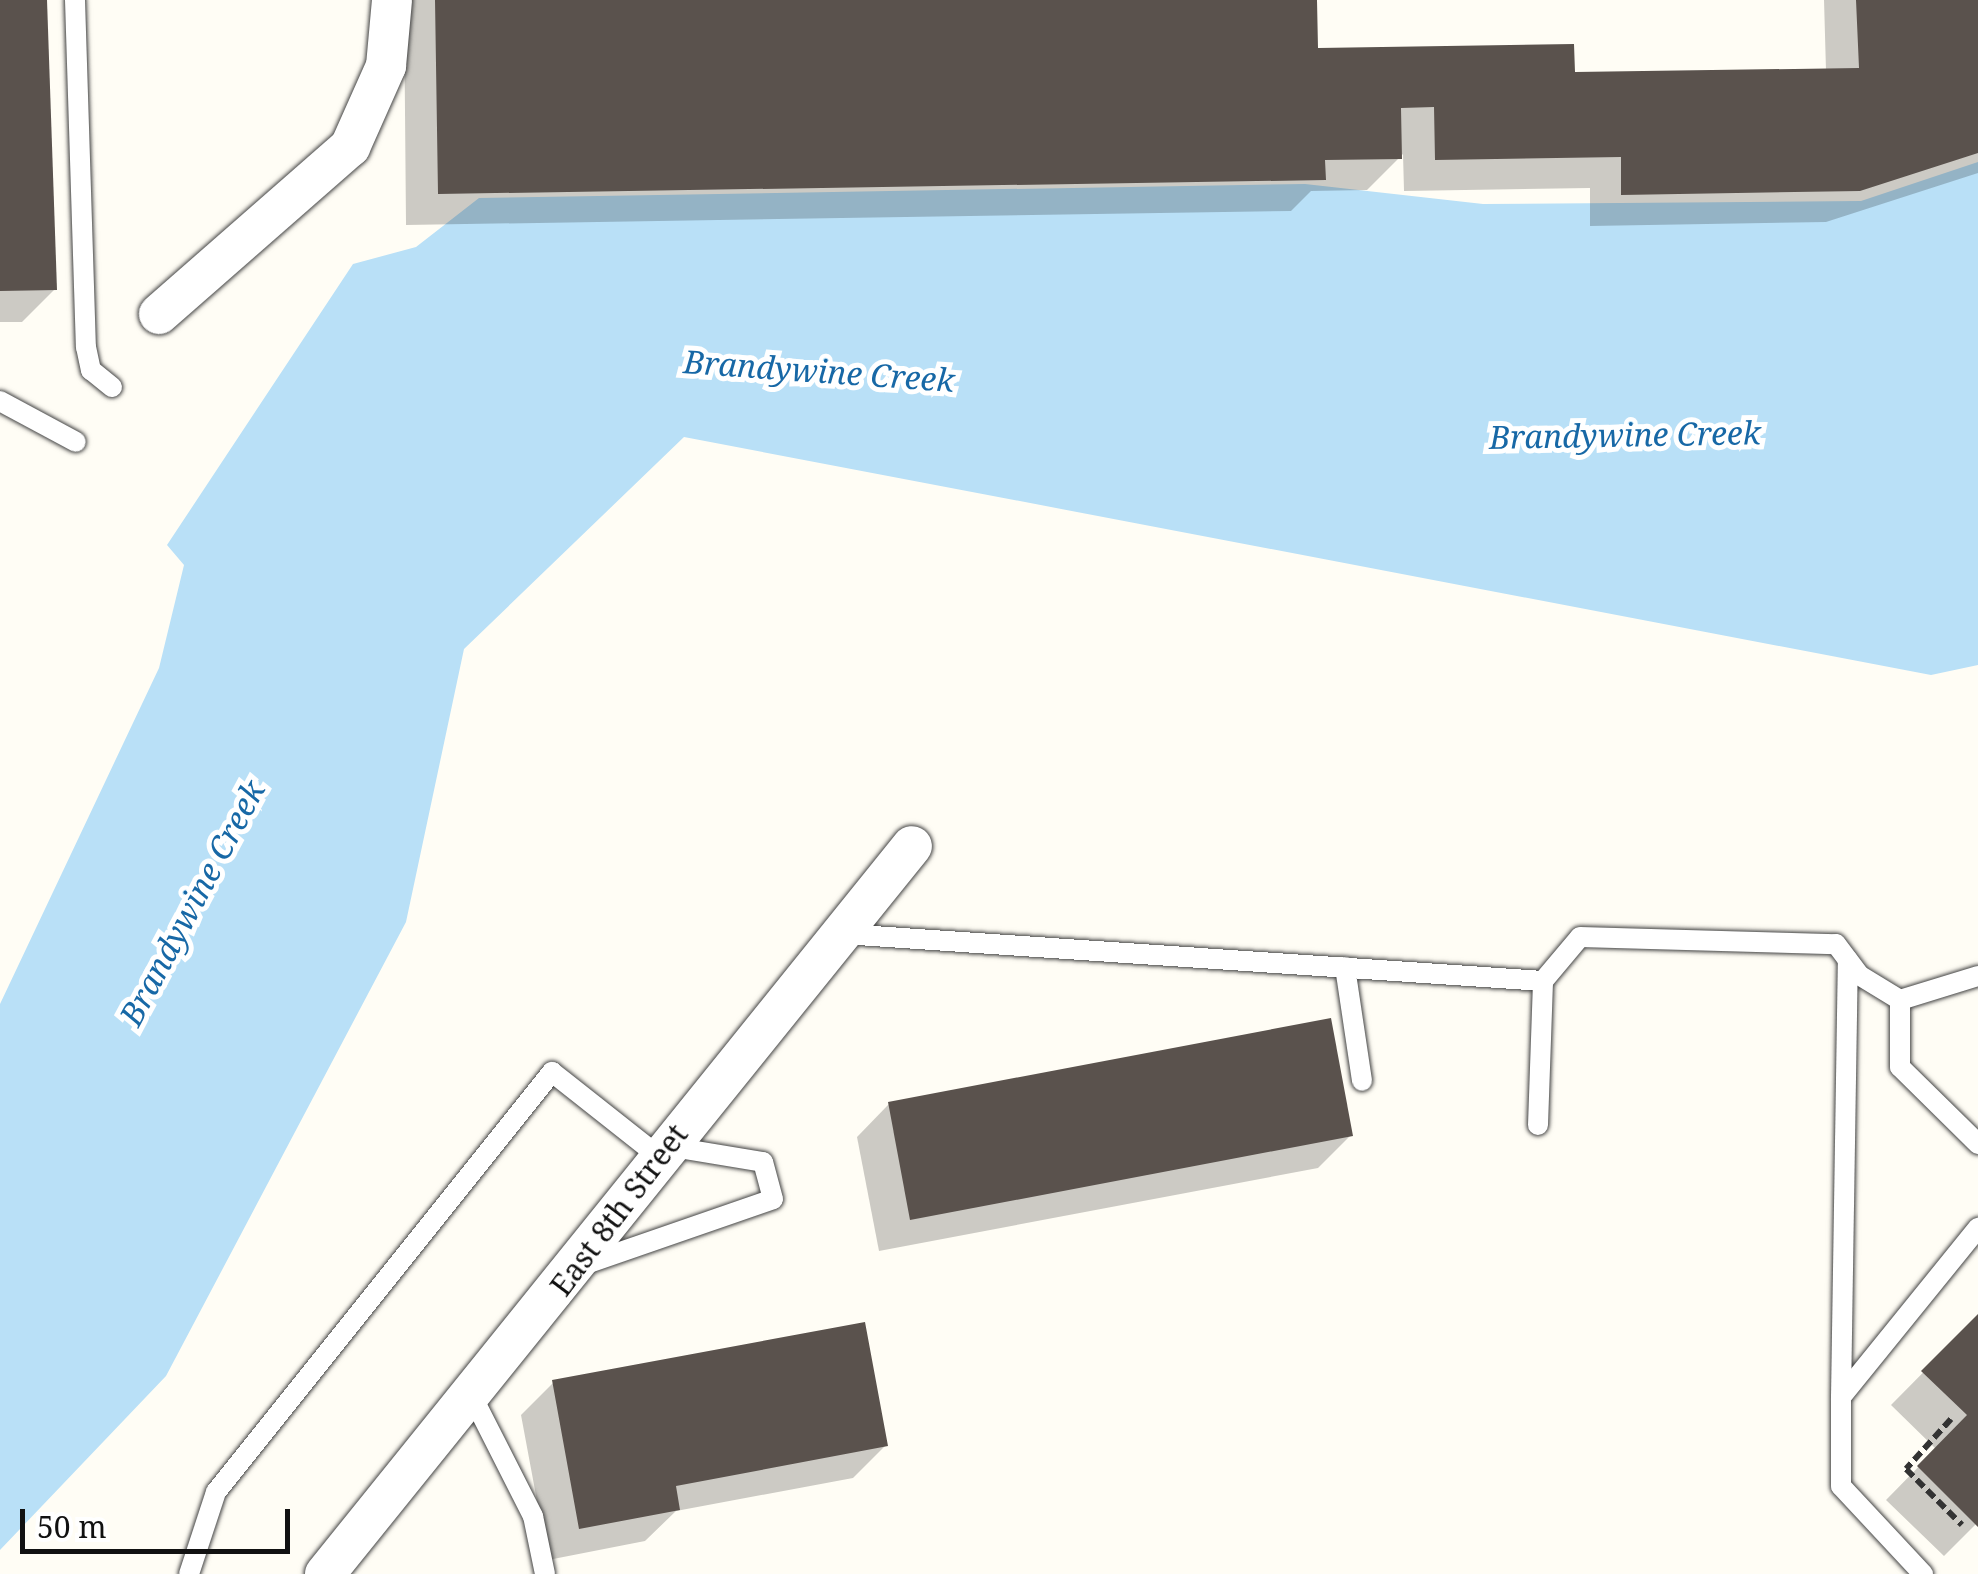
<!DOCTYPE html>
<style>
body{margin:0}
#map{position:relative;width:1978px;height:1574px;overflow:hidden;background:#fffdf5;font-family:"Noto Serif",serif}
div>[style]{position:absolute}
[style*='--x']{left:calc(var(--x)*1px);top:calc(var(--y)*1px);width:calc(var(--w)*1px);rotate:calc(var(--a)*1deg)}
.water>*{inset:0;background:#b9e0f7}
.shadow>*{inset:0;background:#0003}
.building>*{inset:0;background:#5a524d}
.path>*{height:6px;margin-top:-3px;transform-origin:0;background:repeating-linear-gradient(90deg,#333 0 10px,transparent 0 15px)}
.roads{filter:drop-shadow(0 0 2px #444) drop-shadow(0 0 2px #444)}
.lane>*{height:20px;margin:-10px;padding:0 10px;transform-origin:10px;border-radius:10px;background:#fff}
.street>*{height:40px;margin:-20px;padding:0 20px;transform-origin:20px;border-radius:20px;background:#fff}
span{translate:-50% -50%;white-space:nowrap;text-align:center;line-height:1.15;-webkit-text-stroke:10px #fff;paint-order:stroke}
.street-label{font-size:30px;color:#111}
.water-label{font-size:32px;color:#1768a6;font-style:italic}
.scale{position:absolute;left:20px;top:1509px;width:270px;height:45px;box-sizing:border-box;border:5px solid #111;border-top:0;padding-left:12px;font-size:30px;line-height:35px;white-space:nowrap;color:#111;-webkit-text-stroke:8px #fff;paint-order:stroke}
</style>
<div id="map">
<div class="water">
<div style="clip-path:polygon(1978px 162px,1978px 665px,1931px 675px,684px 437px,464px 649px,406px 922px,166px 1376px,0 1550px,0 1004px,159px 668px,184px 565px,167px 545px,353px 264px,416px 247px,479px 198px,1305px 184px,1483px 204px,1861px 201px)"></div>
</div>
<div class="shadow">
<div style="clip-path:polygon(0 0,44px 0,55px 289px,22px 322px,0 322px)"></div>
<div style="clip-path:polygon(404px 0,1315px 0,1316px 51px,1572px 75px,1826px 71px,1824px 0,1978px 0,1978px 173px,1826px 222px,1590px 226px,1590px 188px,1404px 191px,1403px 154px,1367px 190px,1311px 191px,1291px 211px,406px 225px)"></div>
<div style="clip-path:polygon(889px 1104px,1350px 1136px,1318px 1168px,879px 1251px,857px 1137px)"></div>
<div style="clip-path:polygon(1978px 1317px,1978px 1522px,1944px 1556px,1886px 1500px,1936px 1449px,1891px 1405px)"></div>
<div style="clip-path:polygon(553px 1383px,885px 1446px,853px 1478px,676px 1511px,645px 1541px,548px 1560px,521px 1415px)"></div>
</div>
<div class="building">
<div style="clip-path:polygon(0 0,47px 0,57px 290px,0 291px)"></div>
<div style="clip-path:polygon(435px 0,1317px 0,1318px 48px,1574px 44px,1575px 72px,1859px 68px,1856px 0,1978px 0,1978px 153px,1860px 191px,1621px 195px,1621px 157px,1435px 160px,1434px 107px,1401px 108px,1402px 159px,1325px 160px,1326px 180px,438px 194px)"></div>
<div style="clip-path:polygon(1331px 1018px,1353px 1136px,910px 1220px,888px 1102px)"></div>
<div style="clip-path:polygon(1978px 1314px,1978px 1527px,1917px 1466px,1967px 1415px,1921px 1371px)"></div>
<div style="clip-path:polygon(865px 1322px,888px 1446px,676px 1486px,680px 1510px,579px 1529px,552px 1380px)"></div>
</div>
<div class="path">
<div style="--x:1951;--y:1419;--w:67;--a:132"></div>
<div style="--x:1906;--y:1469;--w:79;--a:45"></div>
</div>
<div class="roads">
<div class="lane">
<div style="--x:75;--y:0;--w:347;--a:88.2"></div>
<div style="--x:86;--y:347;--w:24;--a:78"></div>
<div style="--x:91;--y:370;--w:27;--a:39"></div>
<div style="--x:0;--y:401;--w:86;--a:28.3"></div>
<div style="--x:843;--y:934;--w:702;--a:3.84"></div>
<div style="--x:1345;--y:967;--w:115;--a:81.5"></div>
<div style="--x:1978;--y:976;--w:82;--a:162.9"></div>
<div style="--x:1900;--y:1000;--w:67;--a:90"></div>
<div style="--x:1900;--y:1067;--w:110;--a:44.6"></div>
<div style="--x:1538;--y:1125;--w:144;--a:-88"></div>
<div style="--x:1543;--y:981;--w:57;--a:-49.9"></div>
<div style="--x:1580;--y:937;--w:256;--a:1.6"></div>
<div style="--x:1836;--y:944;--w:39;--a:53"></div>
<div style="--x:1859;--y:975;--w:48;--a:31.4"></div>
<div style="--x:580;--y:1266;--w:204;--a:-19.1"></div>
<div style="--x:773;--y:1199;--w:38;--a:-105"></div>
<div style="--x:763;--y:1162;--w:98;--a:-170.6"></div>
<div style="--x:472;--y:1396;--w:135;--a:63.1"></div>
<div style="--x:533;--y:1516;--w:59;--a:78.3"></div>
<div style="--x:1841;--y:1397;--w:437;--a:-89.1"></div>
<div style="--x:189;--y:1574;--w:86;--a:-71.8"></div>
<div style="--x:216;--y:1492;--w:538;--a:-51.34"></div>
<div style="--x:552;--y:1072;--w:134;--a:38.3"></div>
<div style="--x:1923;--y:1574;--w:120;--a:-133"></div>
<div style="--x:1841;--y:1486;--w:89;--a:-90"></div>
<div style="--x:1841;--y:1397;--w:218;--a:-51"></div>
</div>
<div class="street">
<div style="--x:159;--y:314;--w:254;--a:-41.2"></div>
<div style="--x:350;--y:147;--w:89;--a:-66"></div>
<div style="--x:386;--y:66;--w:66;--a:-84.8"></div>
<div style="--x:325;--y:1574;--w:935;--a:-51.12"></div>
</div>
</div>
<div class="street-label">
<span style="left:619px;top:1210px;rotate:-53deg">East 8th Street</span>
</div>
<div class="water-label">
<span style="left:819px;top:371px;rotate:4deg">Brandywine Creek</span>
<span style="left:1625px;top:435px;rotate:-1deg">Brandywine Creek</span>
<span style="left:192px;top:903px;rotate:-62deg">Brandywine Creek</span>
</div>
<div class="scale">50 m</div>
</div>
